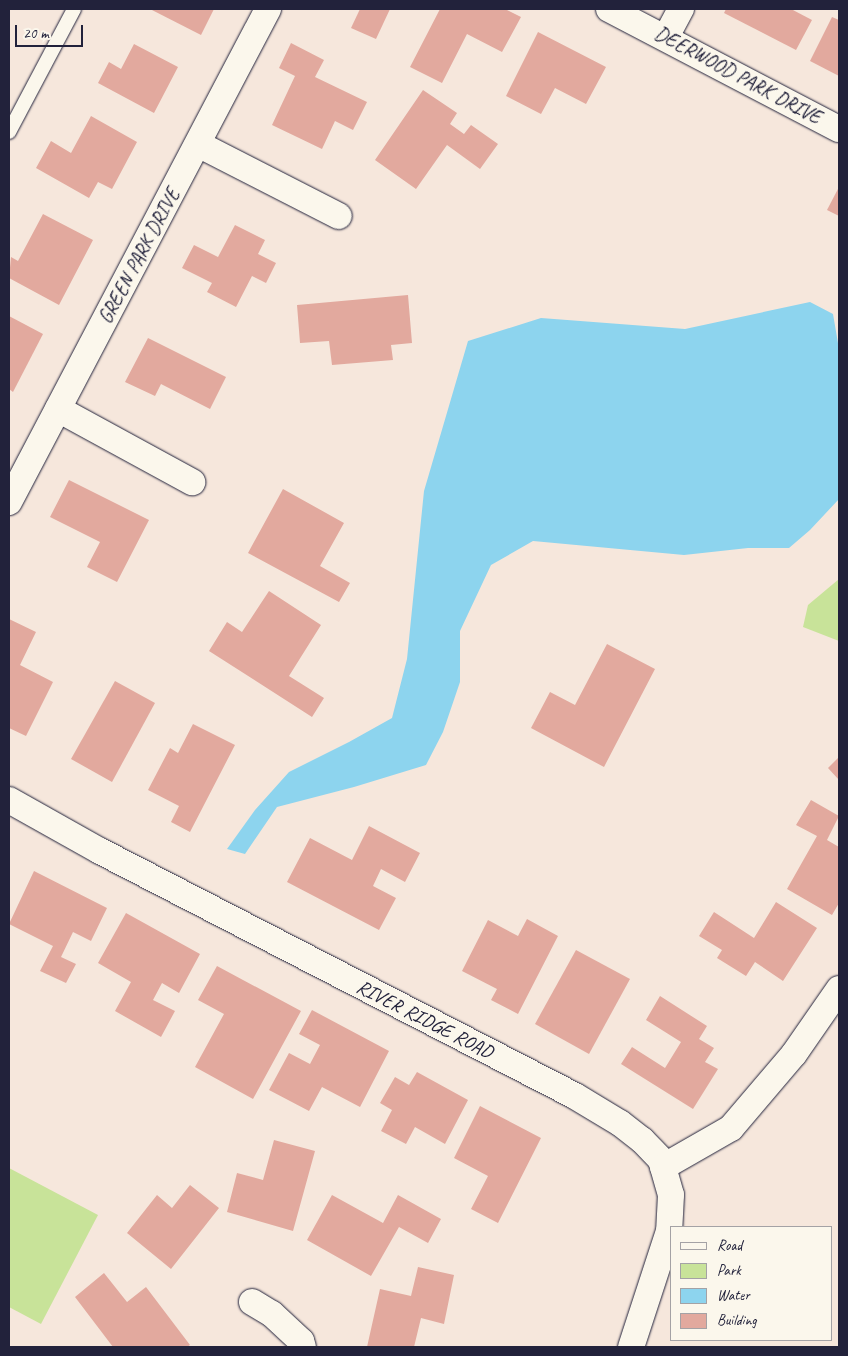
<!DOCTYPE html>
<style>
body{margin:0}
#map{position:relative;width:848px;height:1356px;overflow:hidden;background:#f6e7dc;font-family:Caveat,sans-serif}
div>[style]{position:absolute}
[style*='--x']{left:calc(var(--x)*1px);top:calc(var(--y)*1px);width:calc(var(--w)*1px);rotate:calc(var(--a)*1deg)}
.green>*{inset:0;background:#c8e399}
.water>*{inset:0;background:#8dd4ee}
.building>*{inset:0;background:#e2a99e}
.roads{filter:drop-shadow(0 0 1px #22223b) drop-shadow(0 0 1px #22223b)}
.service>*{height:14px;margin:-7px;padding:0 7px;transform-origin:7px;border-radius:7px;background:#fbf7ec}
.minor>*{height:26px;margin:-13px;padding:0 13px;transform-origin:13px;border-radius:13px;background:#fbf7ec}
span{translate:-50% -50%;white-space:nowrap;text-align:center;line-height:1.15;-webkit-text-stroke:4.5px #fbf7ec;paint-order:stroke}
.street-label{font-size:20px;color:#22223b}
.frame{position:absolute;inset:0;border:10px solid #22223b;pointer-events:none}
.legend{position:absolute;left:670px;top:1226px;width:162px;height:115px;box-sizing:border-box;background:#fbf7ec;border:1px solid #a4a2a5;margin:0;padding:6px 9px;list-style:none;font-size:15px;color:#22223b}
.legend li{display:flex;align-items:center;gap:10px;height:25px}
.legend b{width:25px;border:1px solid #a4a2a5}
.scale{position:absolute;left:15px;top:25px;width:68px;height:22px;box-sizing:border-box;border:2px solid #22223b;border-top:0;padding-left:6px;font-size:15px;line-height:18px;white-space:nowrap;color:#22223b;-webkit-text-stroke:4px #fbf7ec;paint-order:stroke}
</style>
<div id="map">
<div class="green">
<div style="clip-path:polygon(839px 579px,839px 641px,803px 627px,808px 605px)"></div>
<div style="clip-path:polygon(9px 1168px,98px 1215px,41px 1324px,9px 1307px)"></div>
</div>
<div class="water">
<div style="clip-path:polygon(810px 302px,833px 314px,839px 349px,839px 499px,810px 530px,789px 548px,748px 548px,684px 555px,533px 541px,491px 565px,460px 631px,460px 682px,443px 732px,426px 765px,354px 787px,277px 807px,245px 854px,227px 849px,255px 810px,289px 772px,349px 742px,392px 718px,407px 659px,424px 491px,468px 341px,541px 318px,685px 329px)"></div>
</div>
<div class="building">
<div style="clip-path:polygon(150px 9px,214px 9px,201px 35px)"></div>
<div style="clip-path:polygon(360px 9px,390px 9px,376px 39px,351px 28px)"></div>
<div style="clip-path:polygon(440px 9px,505px 9px,521px 17px,502px 52px,467px 34px,442px 83px,410px 67px)"></div>
<div style="clip-path:polygon(726px 9px,791px 9px,812px 20px,796px 50px,724px 13px)"></div>
<div style="clip-path:polygon(832px 17px,839px 20px,839px 76px,810px 61px)"></div>
<div style="clip-path:polygon(538px 32px,606px 67px,586px 104px,555px 88px,541px 114px,506px 96px)"></div>
<div style="clip-path:polygon(291px 43px,324px 60px,315px 77px,367px 102px,353px 130px,335px 121px,322px 149px,272px 125px,295px 76px,279px 68px)"></div>
<div style="clip-path:polygon(134px 44px,178px 67px,154px 113px,98px 83px,109px 62px,121px 69px)"></div>
<div style="clip-path:polygon(423px 90px,457px 113px,450px 124px,464px 134px,471px 125px,498px 144px,480px 169px,447px 145px,416px 189px,375px 160px)"></div>
<div style="clip-path:polygon(91px 116px,137px 142px,112px 189px,98px 182px,89px 198px,36px 168px,51px 141px,71px 153px)"></div>
<div style="clip-path:polygon(839px 187px,839px 216px,827px 210px)"></div>
<div style="clip-path:polygon(43px 214px,93px 240px,59px 305px,9px 278px,11px 257px,18px 261px)"></div>
<div style="clip-path:polygon(235px 225px,265px 240px,258px 254px,276px 263px,266px 283px,252px 276px,236px 307px,207px 292px,212px 283px,182px 268px,194px 245px,218px 257px)"></div>
<div style="clip-path:polygon(408px 295px,412px 343px,391px 345px,393px 360px,332px 365px,329px 341px,300px 343px,297px 305px)"></div>
<div style="clip-path:polygon(9px 316px,43px 334px,13px 392px,9px 389px)"></div>
<div style="clip-path:polygon(148px 338px,226px 377px,210px 409px,161px 384px,155px 396px,125px 382px)"></div>
<div style="clip-path:polygon(69px 480px,149px 520px,117px 582px,87px 567px,100px 542px,50px 517px)"></div>
<div style="clip-path:polygon(283px 489px,344px 523px,320px 566px,350px 583px,339px 602px,248px 553px)"></div>
<div style="clip-path:polygon(269px 591px,321px 625px,289px 676px,324px 698px,312px 717px,209px 651px,227px 622px,242px 632px)"></div>
<div style="clip-path:polygon(9px 619px,36px 632px,20px 665px,53px 682px,26px 736px,9px 728px)"></div>
<div style="clip-path:polygon(607px 644px,655px 669px,604px 767px,531px 728px,550px 692px,575px 705px)"></div>
<div style="clip-path:polygon(115px 681px,155px 703px,112px 782px,71px 759px)"></div>
<div style="clip-path:polygon(193px 724px,235px 745px,190px 832px,171px 822px,179px 806px,148px 790px,170px 748px,178px 753px)"></div>
<div style="clip-path:polygon(839px 757px,839px 780px,828px 768px)"></div>
<div style="clip-path:polygon(811px 800px,839px 816px,827px 840px,839px 847px,839px 903px,832px 915px,787px 889px,817px 836px,796px 825px)"></div>
<div style="clip-path:polygon(369px 826px,420px 853px,405px 882px,381px 869px,373px 886px,396px 898px,379px 930px,287px 882px,310px 838px,352px 860px)"></div>
<div style="clip-path:polygon(34px 871px,107px 908px,91px 941px,73px 932px,61px 957px,76px 964px,66px 983px,40px 971px,53px 946px,9px 924px)"></div>
<div style="clip-path:polygon(776px 902px,817px 928px,783px 981px,755px 962px,746px 976px,717px 958px,722px 950px,699px 936px,714px 912px,754px 938px)"></div>
<div style="clip-path:polygon(126px 913px,200px 954px,179px 993px,162px 983px,153px 1000px,175px 1011px,161px 1037px,115px 1011px,131px 982px,98px 963px)"></div>
<div style="clip-path:polygon(527px 919px,558px 936px,518px 1014px,491px 1000px,497px 989px,462px 971px,488px 920px,518px 936px)"></div>
<div style="clip-path:polygon(576px 950px,630px 979px,589px 1054px,535px 1024px)"></div>
<div style="clip-path:polygon(217px 966px,301px 1011px,253px 1099px,195px 1067px,224px 1014px,198px 1000px)"></div>
<div style="clip-path:polygon(660px 996px,707px 1026px,699px 1039px,714px 1048px,705px 1062px,718px 1069px,693px 1109px,621px 1064px,632px 1047px,665px 1068px,681px 1042px,646px 1020px)"></div>
<div style="clip-path:polygon(312px 1010px,389px 1051px,360px 1107px,322px 1087px,309px 1111px,269px 1090px,289px 1053px,310px 1064px,320px 1045px,299px 1034px)"></div>
<div style="clip-path:polygon(417px 1072px,468px 1100px,445px 1144px,415px 1127px,406px 1144px,381px 1131px,392px 1110px,380px 1103px,395px 1077px,409px 1085px)"></div>
<div style="clip-path:polygon(480px 1106px,541px 1138px,498px 1223px,471px 1209px,488px 1176px,454px 1158px)"></div>
<div style="clip-path:polygon(274px 1140px,315px 1151px,293px 1231px,227px 1212px,237px 1173px,263px 1180px)"></div>
<div style="clip-path:polygon(190px 1185px,219px 1208px,171px 1269px,127px 1233px,157px 1195px,172px 1208px)"></div>
<div style="clip-path:polygon(332px 1195px,383px 1223px,398px 1195px,441px 1219px,428px 1243px,399px 1227px,371px 1276px,307px 1240px)"></div>
<div style="clip-path:polygon(418px 1267px,454px 1275px,444px 1324px,421px 1318px,414px 1347px,367px 1347px,380px 1289px,411px 1296px)"></div>
<div style="clip-path:polygon(104px 1273px,127px 1302px,146px 1287px,190px 1345px,187px 1347px,113px 1347px,75px 1297px)"></div>
</div>
<div class="roads">
<div class="service">
<div style="--x:9;--y:132;--w:139;--a:-62.1"></div>
</div>
<div class="minor">
<div style="--x:609;--y:9;--w:259;--a:27.6"></div>
<div style="--x:666;--y:37;--w:32;--a:-62"></div>
<div style="--x:198;--y:144;--w:158;--a:27.1"></div>
<div style="--x:58;--y:409;--w:153;--a:28.6"></div>
<div style="--x:9;--y:502;--w:557;--a:-62.28"></div>
<div style="--x:9;--y:800;--w:104;--a:29.3"></div>
<div style="--x:100;--y:851;--w:534;--a:27.28"></div>
<div style="--x:575;--y:1096;--w:52;--a:31"></div>
<div style="--x:620;--y:1123;--w:28;--a:38"></div>
<div style="--x:642;--y:1140;--w:28;--a:46"></div>
<div style="--x:661;--y:1160;--w:36;--a:74"></div>
<div style="--x:671;--y:1195;--w:36;--a:93"></div>
<div style="--x:669;--y:1231;--w:122;--a:108.1"></div>
<div style="--x:663;--y:1167;--w:78;--a:-29.8"></div>
<div style="--x:731;--y:1128;--w:97;--a:-49.6"></div>
<div style="--x:794;--y:1054;--w:79;--a:-55.3"></div>
<div style="--x:252;--y:1302;--w:23;--a:31"></div>
<div style="--x:272;--y:1314;--w:40;--a:43"></div>
<div style="--x:301;--y:1341;--w:6;--a:72"></div>
</div>
</div>
<div class="street-label">
<span style="left:738px;top:75px;rotate:28deg">DEERWOOD PARK DRIVE</span>
<span style="left:139px;top:256px;rotate:-62deg">GREEN PARK DRIVE</span>
<span style="left:425px;top:1019px;rotate:27deg">RIVER RIDGE ROAD</span>
</div>
<div class="frame"></div>
<ul class="legend">
<li><b style="height:6px;background:#fbf7ec"></b>Road</li>
<li><b style="height:14px;background:#c8e399"></b>Park</li>
<li><b style="height:14px;background:#8dd4ee"></b>Water</li>
<li><b style="height:14px;background:#e2a99e"></b>Building</li>
</ul>
<div class="scale">20 m</div>
</div>
